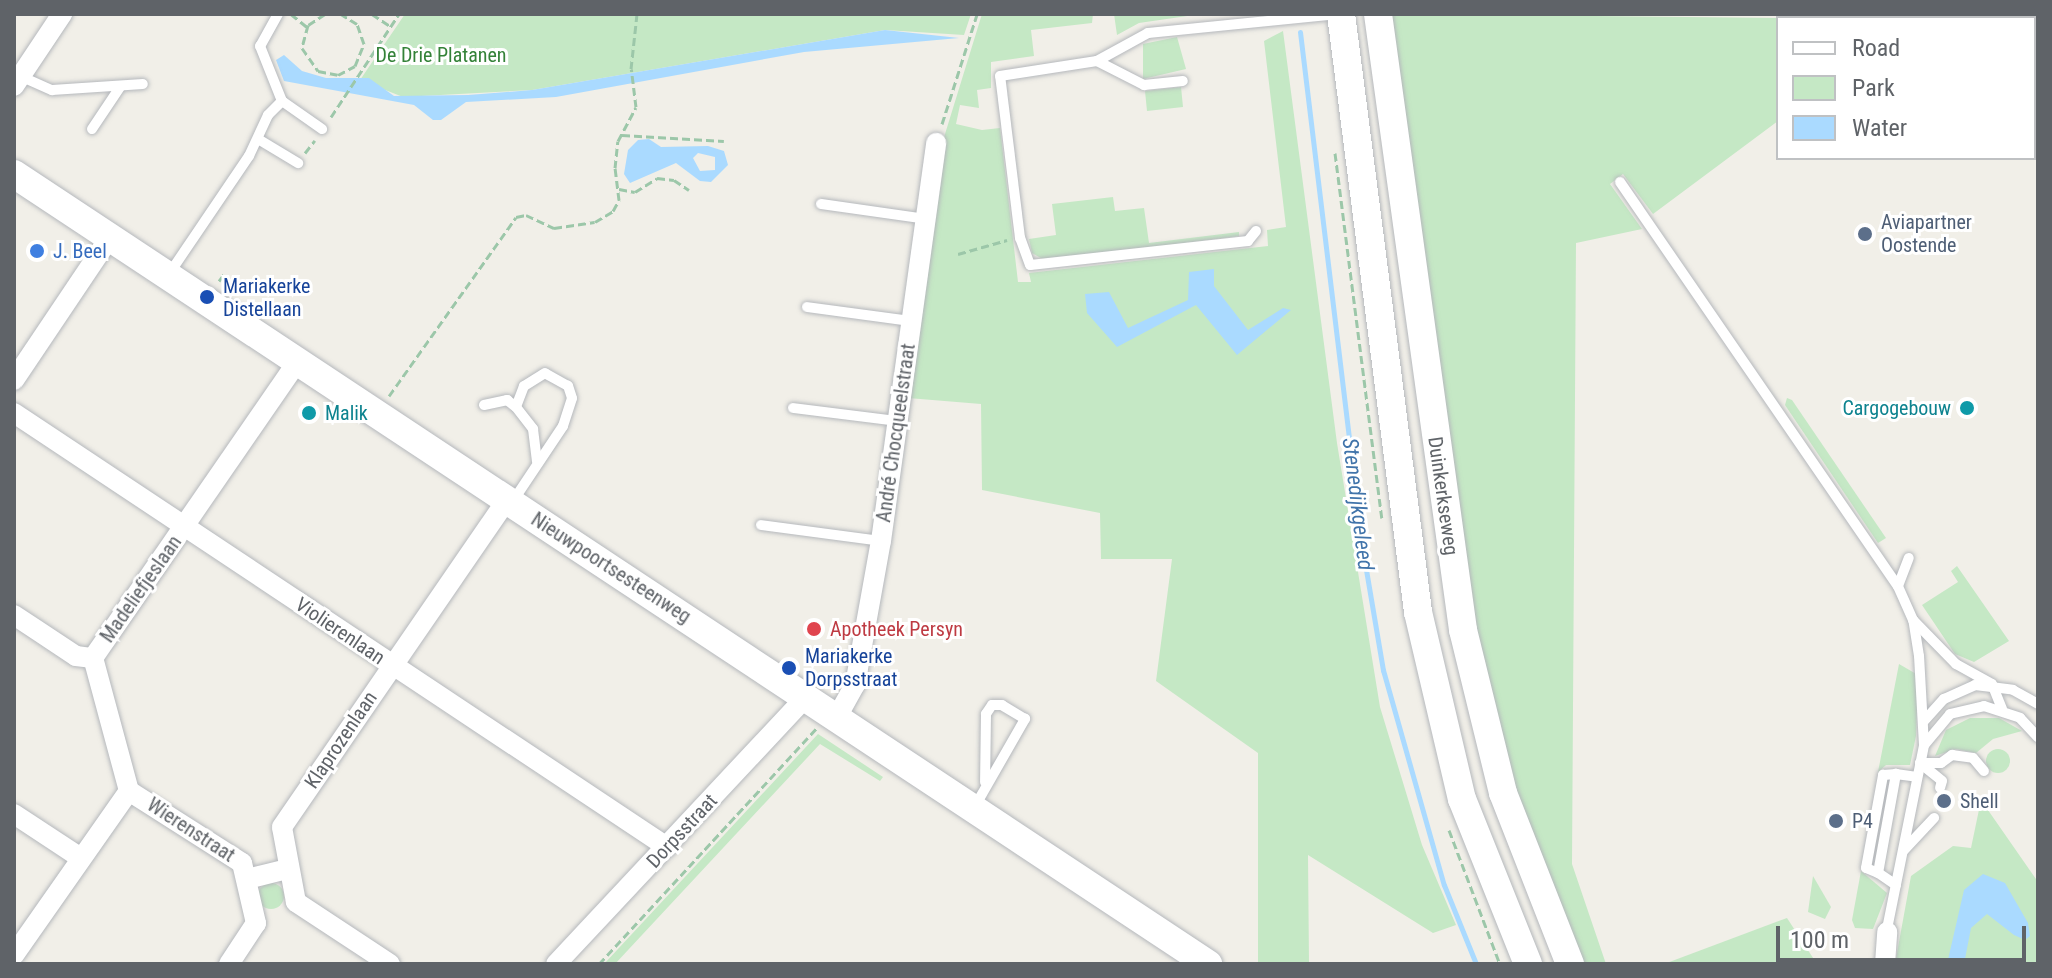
<!DOCTYPE html>
<meta charset="utf-8">
<style>
body{margin:0}
#map{position:relative;width:2052px;height:978px;overflow:hidden;background:#f1efe8;font-family:"Roboto Condensed",sans-serif}
div>[style]{position:absolute}
[style*='--x']{left:calc(var(--x)*1px);top:calc(var(--y)*1px);width:calc(var(--w)*1px);rotate:calc(var(--a)*1deg)}
.green>*{inset:0;background:#c5e8c5}
.round{border-radius:50%}
.water>*{inset:0;background:#aadaff}
.stream>*{height:5px;margin:-2.5px;padding:0 2.5px;transform-origin:2.5px;border-radius:2.5px;background:#aadaff}
.path>*{height:3px;margin-top:-1.5px;transform-origin:0;background:repeating-linear-gradient(90deg,#9cc7a9 0 8px,transparent 0 12px)}
.roads{filter:drop-shadow(0 0 2px #b5b8bc) drop-shadow(0 0 2px #b5b8bc)}
.service>*{height:10px;margin:-5px;padding:0 5px;transform-origin:5px;border-radius:5px;background:#fff}
.minor>*{height:20px;margin:-10px;padding:0 10px;transform-origin:10px;border-radius:10px;background:#fff}
.secondary>*{height:28px;margin:-14px;padding:0 14px;transform-origin:14px;border-radius:14px;background:#fff}
.dots>*{width:22px;height:22px;translate:-50% -50%;box-sizing:border-box;border:4px solid #fff;border-radius:50%}
span{translate:-50% -50%;white-space:nowrap;text-align:center;line-height:1.15;-webkit-text-stroke:6px #fff;paint-order:stroke}
.park-label{font-size:20px;color:#348238}
.service-label{font-size:20px;color:#4e5e75}
.left{translate:0 -50%;text-align:left}
.shop-label{font-size:20px;color:#366cbe}
.transit-label{font-size:20px;color:#164399}
.culture-label{font-size:20px;color:#0d838f}
.right{translate:-100% -50%;text-align:right}
.street-label{font-size:20px;color:#5f6368}
.health-label{font-size:20px;color:#be3a42}
.water-label{font-size:22px;color:#4174aa;font-style:italic}
.frame{position:absolute;inset:0;border:16px solid #5f6368;pointer-events:none}
.legend{position:absolute;left:1776px;top:16px;width:260px;height:144px;box-sizing:border-box;background:#fff;border:2px solid #bfc1c3;margin:0;padding:10px 14px;list-style:none;font-size:24px;color:#5f6368}
.legend li{display:flex;align-items:center;gap:16px;height:40px}
.legend b{width:40px;border:2px solid #bfc1c3}
.scale{position:absolute;left:1776px;top:926px;width:250px;height:36px;box-sizing:border-box;border:4px solid #5f6368;border-top:0;padding-left:10px;font-size:24px;line-height:28px;white-space:nowrap;color:#5f6368;-webkit-text-stroke:6px #fff;paint-order:stroke}
</style>
<div id="map">
<div class="green">
<div style="clip-path:polygon(405px 14px,971px 14px,964px 35px,885px 30px,532px 90px,403px 97px,360px 80px)"></div>
<div style="clip-path:polygon(982px 14px,1093px 14px,1092px 23px,1031px 30px,1034px 56px,991px 62px,991px 88px,977px 90px,979px 108px,960px 105px,956px 124px,982px 130px,1000px 128px,1018px 282px,1031px 282px,1029px 273px,1268px 246px,1267px 230px,1286px 227px,1264px 41px,1283px 31px,1337px 443px,1380px 707px,1422px 845px,1456px 925px,1433px 933px,1308px 855px,1309px 964px,1258px 964px,1258px 753px,1156px 681px,1172px 559px,1101px 559px,1100px 513px,982px 490px,981px 404px,908px 398px,941px 147px)"></div>
<div style="clip-path:polygon(1114px 14px,1201px 14px,1139px 23px,1117px 35px)"></div>
<div style="clip-path:polygon(1391px 14px,1789px 18px,1778px 18px,1778px 121px,1653px 214px,1623px 174px,1610px 184px,1642px 229px,1576px 243px,1572px 864px,1606px 964px,1583px 964px,1514px 792px,1470px 611px)"></div>
<div style="clip-path:polygon(1177px 37px,1186px 69px,1143px 79px,1143px 44px)"></div>
<div style="clip-path:polygon(1181px 87px,1183px 107px,1147px 111px,1145px 91px)"></div>
<div style="clip-path:polygon(1113px 197px,1115px 211px,1144px 208px,1149px 243px,1239px 232px,1239px 236px,1046px 261px,1032px 253px,1029px 239px,1056px 235px,1052px 204px)"></div>
<div style="clip-path:polygon(1787px 398px,1792px 400px,1886px 538px,1878px 543px,1785px 405px)"></div>
<div style="clip-path:polygon(1957px 566px,2009px 641px,1974px 662px,1955px 654px,1922px 605px,1958px 582px,1951px 571px)"></div>
<div style="clip-path:polygon(1899px 664px,1918px 675px,1916px 736px,1910px 765px,1886px 765px,1878px 772px)"></div>
<div style="clip-path:polygon(1970px 718px,1999px 718px,2022px 731px,1993px 739px,1976px 753px,1956px 749px,1935px 756px,1946px 730px)"></div>
<div style="clip-path:polygon(818px 734px,883px 777px,880px 781px,820px 744px,615px 964px,604px 964px)"></div>
<div class="round" style="left:1986px;top:749px;width:24px;height:24px"></div>
<div style="clip-path:polygon(1981px 800px,2038px 882px,2038px 964px,1895px 964px,1911px 876px,1953px 846px,1971px 848px)"></div>
<div style="clip-path:polygon(1861px 871px,1887px 893px,1873px 929px,1855px 928px,1852px 920px)"></div>
<div style="clip-path:polygon(1813px 876px,1831px 907px,1825px 919px,1808px 912px)"></div>
<div class="round" style="left:258px;top:883px;width:26px;height:26px"></div>
<div style="clip-path:polygon(1787px 918px,1817px 964px,1664px 964px)"></div>
</div>
<div class="water">
<div style="clip-path:polygon(885px 30px,959px 38px,804px 52px,556px 97px,466px 102px,441px 120px,433px 120px,414px 105px,284px 81px,276px 60px,284px 55px,302px 71px,326px 78px,369px 78px,394px 96px,468px 95px,532px 90px)"></div>
<div style="clip-path:polygon(evenodd,649px 139px,661px 147px,708px 146px,724px 151px,728px 165px,711px 182px,700px 181px,676px 163px,630px 183px,624px 174px,628px 150px,638px 140px,649px 139px,698px 153px,715px 157px,715px 170px,700px 171px,693px 158px,698px 153px)"></div>
<div style="clip-path:polygon(1214px 269px,1214px 286px,1248px 330px,1283px 308px,1291px 310px,1237px 355px,1196px 305px,1117px 347px,1087px 313px,1085px 294px,1109px 292px,1128px 328px,1188px 300px,1189px 272px)"></div>
<div style="clip-path:polygon(1983px 874px,2005px 883px,2028px 923px,2030px 936px,2025px 940px,2014px 935px,1987px 914px,1971px 928px,1964px 964px,1947px 964px,1964px 890px)"></div>
</div>
<div class="stream">
<div style="--x:1794;--y:14;--w:8;--a:30"></div>
<div style="--x:1850;--y:18;--w:7;--a:-34"></div>
<div style="--x:1300;--y:32;--w:518;--a:83.12"></div>
<div style="--x:1362;--y:546;--w:126;--a:80.4"></div>
<div style="--x:1383;--y:670;--w:223;--a:74.2"></div>
<div style="--x:1444;--y:885;--w:85;--a:67.9"></div>
</div>
<div class="path">
<div style="--x:291;--y:14;--w:21;--a:39"></div>
<div style="--x:325;--y:14;--w:20;--a:147"></div>
<div style="--x:308;--y:25;--w:24;--a:105"></div>
<div style="--x:302;--y:48;--w:28;--a:55"></div>
<div style="--x:318;--y:71;--w:20;--a:11"></div>
<div style="--x:338;--y:75;--w:19;--a:-28"></div>
<div style="--x:355;--y:66;--w:24;--a:-68"></div>
<div style="--x:364;--y:44;--w:21;--a:-109"></div>
<div style="--x:357;--y:24;--w:19;--a:-148"></div>
<div style="--x:372;--y:14;--w:23;--a:34"></div>
<div style="--x:331;--y:117;--w:123;--a:-56.6"></div>
<div style="--x:942;--y:124;--w:115;--a:-72.3"></div>
<div style="--x:622;--y:135;--w:102;--a:3.4"></div>
<div style="--x:305;--y:153;--w:16;--a:-52"></div>
<div style="--x:1335;--y:153;--w:368;--a:82.7"></div>
<div style="--x:619;--y:189;--w:16;--a:11"></div>
<div style="--x:635;--y:192;--w:26;--a:-32"></div>
<div style="--x:657;--y:178;--w:17;--a:7"></div>
<div style="--x:674;--y:180;--w:18;--a:34"></div>
<div style="--x:958;--y:254;--w:51;--a:-15.9"></div>
<div style="--x:219;--y:281;--w:10;--a:-53"></div>
<div style="--x:389;--y:396;--w:219;--a:-54.6"></div>
<div style="--x:516;--y:217;--w:10;--a:-11"></div>
<div style="--x:526;--y:215;--w:31;--a:25"></div>
<div style="--x:554;--y:228;--w:41;--a:-8.3"></div>
<div style="--x:595;--y:222;--w:21;--a:-31"></div>
<div style="--x:613;--y:211;--w:13;--a:-61"></div>
<div style="--x:619;--y:200;--w:32;--a:-97"></div>
<div style="--x:615;--y:168;--w:27;--a:-84"></div>
<div style="--x:618;--y:141;--w:38;--a:-62"></div>
<div style="--x:636;--y:107;--w:38;--a:-97"></div>
<div style="--x:631;--y:69;--w:55;--a:-83.8"></div>
<div style="--x:1449;--y:830;--w:143;--a:69.2"></div>
<div style="--x:599;--y:964;--w:320;--a:-47.3"></div>
</div>
<div class="roads">
<div class="service">
<div style="--x:278;--y:14;--w:37;--a:119"></div>
<div style="--x:260;--y:46;--w:59;--a:68.2"></div>
<div style="--x:2034;--y:30;--w:4;--a:-27"></div>
<div style="--x:1097;--y:61;--w:53;--a:27.1"></div>
<div style="--x:1144;--y:85;--w:39;--a:-6"></div>
<div style="--x:20;--y:76;--w:35;--a:24"></div>
<div style="--x:52;--y:90;--w:91;--a:-3.8"></div>
<div style="--x:92;--y:129;--w:50;--a:-56.3"></div>
<div style="--x:258;--y:139;--w:47;--a:31"></div>
<div style="--x:1620;--y:182;--w:490;--a:55.5"></div>
<div style="--x:821;--y:204;--w:106;--a:8.1"></div>
<div style="--x:1256;--y:231;--w:13;--a:129"></div>
<div style="--x:1248;--y:241;--w:219;--a:173.7"></div>
<div style="--x:1030;--y:265;--w:29;--a:-110"></div>
<div style="--x:1020;--y:238;--w:163;--a:-97"></div>
<div style="--x:1000;--y:76;--w:98;--a:-8.8"></div>
<div style="--x:1097;--y:61;--w:58;--a:-28.8"></div>
<div style="--x:1148;--y:33;--w:191;--a:-5.7"></div>
<div style="--x:169;--y:274;--w:143;--a:-55.9"></div>
<div style="--x:249;--y:156;--w:45;--a:-65.1"></div>
<div style="--x:268;--y:115;--w:20;--a:-45"></div>
<div style="--x:282;--y:101;--w:49;--a:35"></div>
<div style="--x:807;--y:307;--w:105;--a:7.7"></div>
<div style="--x:484;--y:405;--w:24;--a:-12"></div>
<div style="--x:507;--y:400;--w:11;--a:38"></div>
<div style="--x:516;--y:407;--w:28;--a:52"></div>
<div style="--x:533;--y:429;--w:33;--a:83"></div>
<div style="--x:793;--y:408;--w:105;--a:7.1"></div>
<div style="--x:513;--y:501;--w:90;--a:-56.3"></div>
<div style="--x:563;--y:426;--w:29;--a:-72"></div>
<div style="--x:572;--y:398;--w:13;--a:-108"></div>
<div style="--x:568;--y:386;--w:26;--a:-151"></div>
<div style="--x:545;--y:373;--w:25;--a:148"></div>
<div style="--x:524;--y:386;--w:22;--a:111"></div>
<div style="--x:761;--y:525;--w:121;--a:7.6"></div>
<div style="--x:1913;--y:620;--w:62;--a:45.7"></div>
<div style="--x:1956;--y:664;--w:41;--a:29.1"></div>
<div style="--x:1992;--y:684;--w:27;--a:68"></div>
<div style="--x:1924;--y:721;--w:30;--a:-48"></div>
<div style="--x:1944;--y:699;--w:34;--a:-24"></div>
<div style="--x:1975;--y:685;--w:38;--a:7"></div>
<div style="--x:2013;--y:690;--w:29;--a:29"></div>
<div style="--x:1925;--y:744;--w:39;--a:-50"></div>
<div style="--x:1950;--y:714;--w:35;--a:-13"></div>
<div style="--x:1984;--y:706;--w:38;--a:18"></div>
<div style="--x:2020;--y:718;--w:26;--a:47"></div>
<div style="--x:1920;--y:763;--w:21;--a:0"></div>
<div style="--x:1941;--y:763;--w:14;--a:-36"></div>
<div style="--x:1952;--y:755;--w:21;--a:8"></div>
<div style="--x:1973;--y:758;--w:17;--a:50"></div>
<div style="--x:1920;--y:763;--w:28;--a:39"></div>
<div style="--x:1942;--y:781;--w:7;--a:106"></div>
<div style="--x:974;--y:808;--w:103;--a:-60.2"></div>
<div style="--x:1025;--y:719;--w:27;--a:-149"></div>
<div style="--x:1002;--y:705;--w:10;--a:180"></div>
<div style="--x:992;--y:705;--w:11;--a:124"></div>
<div style="--x:986;--y:714;--w:68;--a:90.8"></div>
<div style="--x:1904;--y:850;--w:44;--a:-46.8"></div>
<div style="--x:1878;--y:873;--w:13;--a:-157"></div>
<div style="--x:1866;--y:868;--w:95;--a:-79.6"></div>
<div style="--x:1883;--y:775;--w:13;--a:-4"></div>
<div style="--x:1896;--y:885;--w:22;--a:-146"></div>
<div style="--x:1878;--y:873;--w:101;--a:-79.7"></div>
<div style="--x:1896;--y:774;--w:21;--a:8"></div>
<div style="--x:1886;--y:934;--w:193;--a:-78.6"></div>
<div style="--x:1924;--y:745;--w:89;--a:-93.2"></div>
<div style="--x:1919;--y:656;--w:36;--a:-99"></div>
<div style="--x:1913;--y:620;--w:37;--a:-114"></div>
<div style="--x:1898;--y:586;--w:30;--a:-69"></div>
</div>
<div class="minor">
<div style="--x:14;--y:86;--w:87;--a:-56.3"></div>
<div style="--x:14;--y:380;--w:172;--a:-56.1"></div>
<div style="--x:14;--y:413;--w:784;--a:33.61"></div>
<div style="--x:14;--y:615;--w:74;--a:33.5"></div>
<div style="--x:76;--y:656;--w:17;--a:7"></div>
<div style="--x:837;--y:717;--w:37;--a:-61"></div>
<div style="--x:855;--y:685;--w:146;--a:-79.8"></div>
<div style="--x:881;--y:541;--w:402;--a:-82.1"></div>
<div style="--x:129;--y:791;--w:134;--a:32.5"></div>
<div style="--x:242;--y:863;--w:62;--a:76.9"></div>
<div style="--x:256;--y:923;--w:49;--a:123.4"></div>
<div style="--x:14;--y:814;--w:77;--a:33.3"></div>
<div style="--x:247;--y:879;--w:41;--a:-14"></div>
<div style="--x:14;--y:955;--w:200;--a:-55"></div>
<div style="--x:129;--y:791;--w:138;--a:-105.1"></div>
<div style="--x:93;--y:658;--w:361;--a:-55.4"></div>
<div style="--x:390;--y:964;--w:113;--a:-146.6"></div>
<div style="--x:296;--y:902;--w:76;--a:-100.6"></div>
<div style="--x:282;--y:827;--w:397;--a:-55.5"></div>
<div style="--x:556;--y:964;--w:366;--a:-46.9"></div>
<div style="--x:1885;--y:964;--w:32;--a:-86"></div>
</div>
<div class="secondary">
<div style="--x:1341;--y:14;--w:603;--a:82.66"></div>
<div style="--x:1418;--y:612;--w:192;--a:76.8"></div>
<div style="--x:1462;--y:799;--w:178;--a:68.2"></div>
<div style="--x:1378;--y:14;--w:622;--a:82.14"></div>
<div style="--x:1463;--y:630;--w:168;--a:76.2"></div>
<div style="--x:1503;--y:793;--w:184;--a:68.6"></div>
<div style="--x:14;--y:174;--w:1432;--a:33.49"></div>
</div>
</div>
<div class="dots">
<div style="left:1865px;top:234px;background:#5c6f8a"></div>
<div style="left:37px;top:251px;background:#3f7fe0"></div>
<div style="left:207px;top:297px;background:#1a4fb4"></div>
<div style="left:1967px;top:408px;background:#0f9aa8"></div>
<div style="left:309px;top:413px;background:#0f9aa8"></div>
<div style="left:814px;top:629px;background:#e0444e"></div>
<div style="left:789px;top:668px;background:#1a4fb4"></div>
<div style="left:1944px;top:801px;background:#5c6f8a"></div>
<div style="left:1836px;top:821px;background:#5c6f8a"></div>
</div>
<div class="park-label">
<span style="left:441px;top:55px">De Drie Platanen</span>
</div>
<div class="service-label">
<span class="left" style="left:1881px;top:234px">Aviapartner<br>Oostende</span>
<span class="left" style="left:1960px;top:801px">Shell</span>
<span class="left" style="left:1852px;top:821px">P4</span>
</div>
<div class="shop-label">
<span class="left" style="left:53px;top:251px">J. Beel</span>
</div>
<div class="transit-label">
<span class="left" style="left:223px;top:298px">Mariakerke<br>Distellaan</span>
<span class="left" style="left:805px;top:668px">Mariakerke<br>Dorpsstraat</span>
</div>
<div class="culture-label">
<span class="right" style="left:1951px;top:408px">Cargogebouw</span>
<span class="left" style="left:325px;top:413px">Malik</span>
</div>
<div class="street-label">
<span style="left:896px;top:433px;rotate:-82deg">André Chocqueelstraat</span>
<span style="left:1443px;top:496px;rotate:82deg">Duinkerkseweg</span>
<span style="left:611px;top:568px;rotate:33deg">Nieuwpoortsesteenweg</span>
<span style="left:141px;top:589px;rotate:-55deg">Madeliefjeslaan</span>
<span style="left:340px;top:631px;rotate:34deg">Violierenlaan</span>
<span style="left:341px;top:740px;rotate:-56deg">Klaprozenlaan</span>
<span style="left:191px;top:830px;rotate:33deg">Wierenstraat</span>
<span style="left:682px;top:831px;rotate:-47deg">Dorpsstraat</span>
</div>
<div class="health-label">
<span class="left" style="left:830px;top:629px">Apotheek Persyn</span>
</div>
<div class="water-label">
<span style="left:1358px;top:504px;rotate:83deg">Stenedijkgeleed</span>
</div>
<div class="frame"></div>
<ul class="legend">
<li><b style="height:10px;background:#fff"></b>Road</li>
<li><b style="height:22px;background:#c5e8c5"></b>Park</li>
<li><b style="height:22px;background:#aadaff"></b>Water</li>
</ul>
<div class="scale">100 m</div>
</div>
